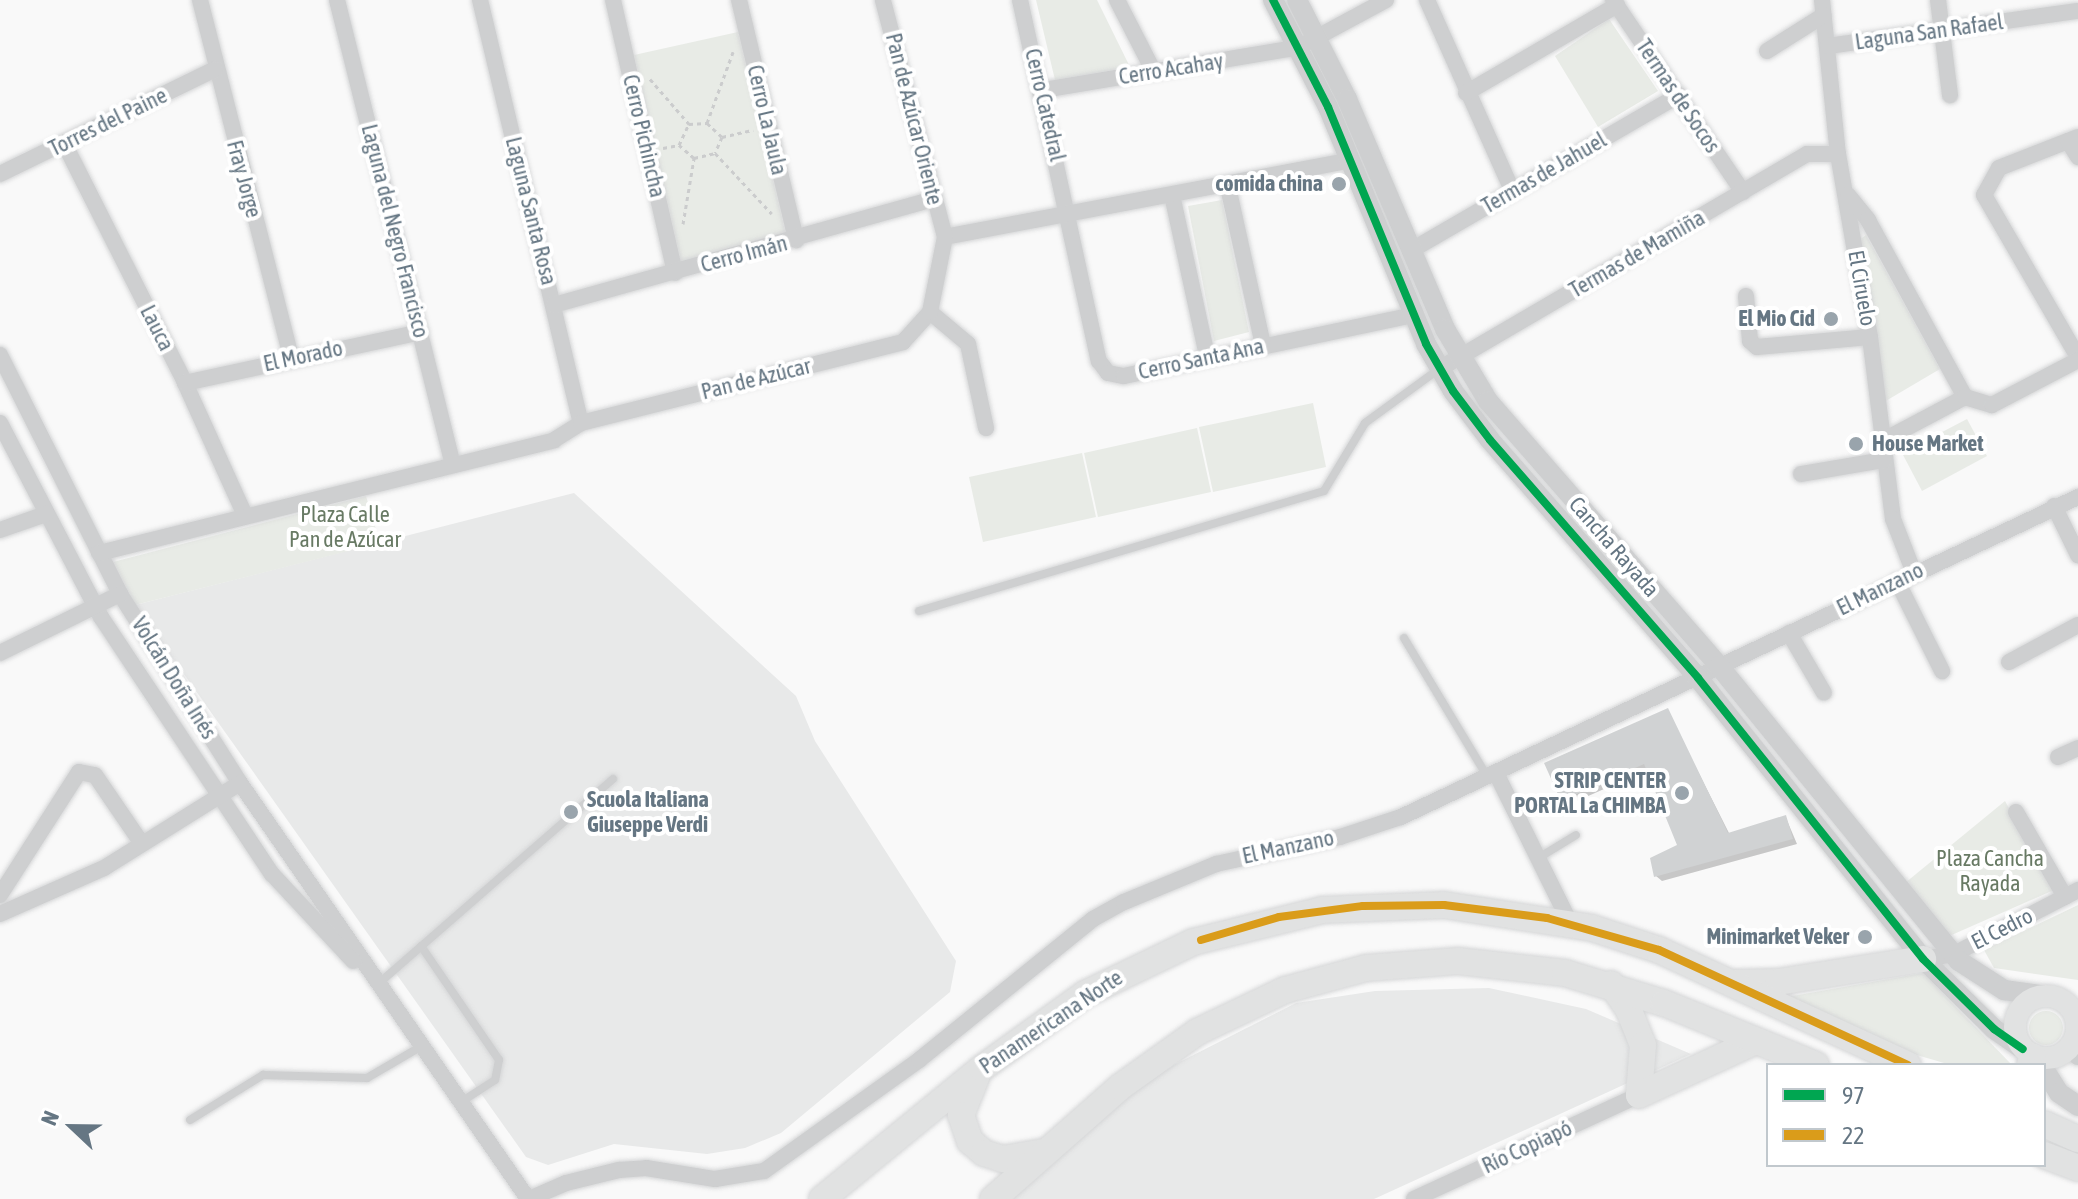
<!DOCTYPE html>
<meta charset="utf-8">
<style>
body{margin:0}
#map{position:relative;width:2078px;height:1199px;overflow:hidden;background:#f9f9f9;font-family:"Asap Condensed",sans-serif}
div>[style]{position:absolute}
[style*='--x']{left:calc(var(--x)*1px);top:calc(var(--y)*1px);width:calc(var(--w)*1px);rotate:calc(var(--a)*1deg)}
.built>*{inset:0;background:#e8e9e9}
.green>*{inset:0;background:#e8ebe6}
.round{border-radius:50%}
.shadow>*{inset:0;background:#0003}
.building>*{inset:0;background:#d0d2d3}
.path>*{height:3px;margin-top:-1.5px;transform-origin:0;background:repeating-linear-gradient(90deg,#cbcccd 0 4px,transparent 0 8px)}
.roads{filter:drop-shadow(0 0 2px #d5d6d7) drop-shadow(0 0 2px #d5d6d7)}
.service>*{height:8px;margin:-4px;padding:0 4px;transform-origin:4px;border-radius:4px;background:#cecfd0}
.minor>*{height:16px;margin:-8px;padding:0 8px;transform-origin:8px;border-radius:8px;background:#cecfd0}
.tertiary>*{height:20px;margin:-10px;padding:0 10px;transform-origin:10px;border-radius:10px;background:#cecfd0}
.secondary>*{height:22px;margin:-11px;padding:0 11px;transform-origin:11px;border-radius:11px;background:#e1e2e2}
.secondary>.ring{margin:-11px;padding:0;box-sizing:content-box;background:none;border:22px solid #e1e2e2;border-radius:50%}
.trunk>*{height:26px;margin:-13px;padding:0 13px;transform-origin:13px;border-radius:13px;background:#e1e2e2}
.bus-1>*{height:8px;margin:-4px;padding:0 4px;transform-origin:4px;border-radius:4px;background:#00a651}
.bus-2>*{height:8px;margin:-4px;padding:0 4px;transform-origin:4px;border-radius:4px;background:#da9c1a}
.dots>*{width:22px;height:22px;translate:-50% -50%;box-sizing:border-box;border:4px solid #fff;border-radius:50%}
span{translate:-50% -50%;white-space:nowrap;text-align:center;line-height:1.15;-webkit-text-stroke:8px #fff;paint-order:stroke}
.street-label{font-size:22px;color:#657683}
.poi-label{font-size:22px;color:#657683;font-weight:700}
.right{translate:-100% -50%;text-align:right}
.left{translate:0 -50%;text-align:left}
.park-label{font-size:22px;color:#687a64}
.legend{position:absolute;left:1766px;top:1063px;width:280px;height:104px;box-sizing:border-box;background:#fff;border:2px solid #c1c8cd;margin:0;padding:10px 14px;list-style:none;font-size:24px;color:#657683}
.legend li{display:flex;align-items:center;gap:16px;height:40px}
.legend b{width:40px;border:2px solid #c1c8cd}
.north{position:absolute;left:32px;top:1087px;width:80px;height:80px;-webkit-text-stroke:6px #fff;paint-order:stroke;rotate:292deg;font-size:22px;font-weight:700;line-height:32px;text-align:center;color:#657683}
.north::after{content:'';display:block;margin:auto;width:28px;height:36px;background:#657683;clip-path:polygon(50% 0,100% 100%,50% 72%,0 100%)}
</style>
<div id="map">
<div class="built">
<div style="clip-path:polygon(574px 493px,796px 696px,815px 741px,956px 961px,950px 992px,781px 1133px,745px 1148px,707px 1154px,614px 1144px,548px 1165px,526px 1157px,135px 605px)"></div>
<div style="clip-path:polygon(1489px 988px,1586px 1009px,1691px 1054px,1374px 1199px,1013px 1199px,1152px 1076px,1296px 1003px,1375px 991px)"></div>
</div>
<div class="green">
<div style="clip-path:polygon(1036px 0,1097px 0,1130px 67px,1055px 80px)"></div>
<div style="clip-path:polygon(1609px 19px,1658px 91px,1598px 127px,1555px 56px)"></div>
<div style="clip-path:polygon(738px 32px,786px 235px,681px 262px,634px 55px)"></div>
<div style="clip-path:polygon(1222px 200px,1249px 332px,1214px 341px,1188px 206px)"></div>
<div style="clip-path:polygon(1866px 235px,1940px 369px,1884px 402px,1858px 241px)"></div>
<div style="clip-path:polygon(1313px 403px,1326px 467px,1213px 492px,1199px 427px)"></div>
<div style="clip-path:polygon(1967px 419px,1987px 456px,1922px 491px,1902px 453px)"></div>
<div style="clip-path:polygon(1197px 428px,1211px 492px,1098px 517px,1084px 453px)"></div>
<div style="clip-path:polygon(1082px 453px,1096px 517px,983px 542px,969px 477px)"></div>
<div style="clip-path:polygon(366px 496px,380px 543px,135px 605px,113px 562px)"></div>
<div style="clip-path:polygon(2005px 801px,2054px 890px,1947px 937px,1905px 883px)"></div>
<div style="clip-path:polygon(2078px 905px,2078px 980px,1994px 968px,1984px 950px)"></div>
<div style="clip-path:polygon(1923px 973px,2012px 1065px,1951px 1065px,1879px 1044px,1781px 998px)"></div>
<div class="round" style="left:2029px;top:1011px;width:34px;height:34px"></div>
</div>
<div class="shadow">
<div style="clip-path:polygon(1667px 710px,1730px 835px,1786px 818px,1797px 844px,1662px 881px,1656px 876px,1680px 846px,1649px 769px,1568px 805px,1563px 800px)"></div>
</div>
<div class="building">
<div style="clip-path:polygon(1668px 708px,1728px 833px,1786px 815px,1793px 839px,1654px 877px,1650px 858px,1677px 845px,1644px 764px,1561px 801px,1544px 763px)"></div>
</div>
<div class="path">
<div style="--x:650;--y:79;--w:60;--a:49.1"></div>
<div style="--x:707;--y:123;--w:76;--a:-69.9"></div>
<div style="--x:722;--y:137;--w:32;--a:-13"></div>
<div style="--x:663;--y:148;--w:16;--a:-11"></div>
<div style="--x:694;--y:158;--w:20;--a:-139"></div>
<div style="--x:679;--y:145;--w:23;--a:-65"></div>
<div style="--x:689;--y:124;--w:18;--a:-3"></div>
<div style="--x:707;--y:123;--w:21;--a:43"></div>
<div style="--x:722;--y:137;--w:17;--a:114"></div>
<div style="--x:683;--y:224;--w:67;--a:-80.5"></div>
<div style="--x:694;--y:158;--w:22;--a:-13"></div>
<div style="--x:715;--y:153;--w:83;--a:46.9"></div>
</div>
<div class="roads">
<div class="service">
<div style="--x:919;--y:611;--w:422;--a:-16.5"></div>
<div style="--x:1324;--y:491;--w:79;--a:-58.9"></div>
<div style="--x:1365;--y:423;--w:92;--a:-36.1"></div>
<div style="--x:1404;--y:638;--w:161;--a:59"></div>
<div style="--x:1540;--y:857;--w:42;--a:-31.4"></div>
<div style="--x:421;--y:946;--w:138;--a:55.6"></div>
<div style="--x:499;--y:1060;--w:20;--a:101"></div>
<div style="--x:495;--y:1080;--w:38;--a:147"></div>
<div style="--x:378;--y:984;--w:312;--a:-41.1"></div>
<div style="--x:190;--y:1120;--w:86;--a:-31.7"></div>
<div style="--x:263;--y:1075;--w:104;--a:1.7"></div>
<div style="--x:367;--y:1078;--w:64;--a:-30.2"></div>
</div>
<div class="minor">
<div style="--x:200;--y:0;--w:369;--a:75.7"></div>
<div style="--x:337;--y:0;--w:476;--a:76"></div>
<div style="--x:480;--y:0;--w:435;--a:76.6"></div>
<div style="--x:613;--y:0;--w:280;--a:77.2"></div>
<div style="--x:739;--y:0;--w:247;--a:76.6"></div>
<div style="--x:1020;--y:0;--w:370;--a:77.7"></div>
<div style="--x:1099;--y:361;--w:15;--a:53"></div>
<div style="--x:1108;--y:373;--w:16;--a:11"></div>
<div style="--x:1124;--y:376;--w:295;--a:-11.9"></div>
<div style="--x:1117;--y:0;--w:81;--a:62.8"></div>
<div style="--x:1427;--y:0;--w:208;--a:65.9"></div>
<div style="--x:1613;--y:0;--w:232;--a:55.9"></div>
<div style="--x:1822;--y:0;--w:155;--a:84.1"></div>
<div style="--x:1838;--y:154;--w:186;--a:80.1"></div>
<div style="--x:1870;--y:337;--w:183;--a:82.8"></div>
<div style="--x:1893;--y:519;--w:58;--a:68.7"></div>
<div style="--x:1938;--y:0;--w:96;--a:82.8"></div>
<div style="--x:1828;--y:46;--w:252;--a:-8"></div>
<div style="--x:1767;--y:51;--w:67;--a:-32.3"></div>
<div style="--x:1043;--y:90;--w:260;--a:-9.5"></div>
<div style="--x:1299;--y:47;--w:99;--a:-28.4"></div>
<div style="--x:1466;--y:93;--w:175;--a:-30.2"></div>
<div style="--x:2078;--y:137;--w:85;--a:158.6"></div>
<div style="--x:1999;--y:168;--w:31;--a:119"></div>
<div style="--x:1984;--y:195;--w:187;--a:59.9"></div>
<div style="--x:2068;--y:141;--w:19;--a:58"></div>
<div style="--x:64;--y:143;--w:269;--a:63.2"></div>
<div style="--x:185;--y:383;--w:145;--a:65.6"></div>
<div style="--x:0;--y:174;--w:239;--a:-26"></div>
<div style="--x:1228;--y:187;--w:162;--a:77.5"></div>
<div style="--x:1172;--y:195;--w:165;--a:77.7"></div>
<div style="--x:1848;--y:195;--w:32;--a:51"></div>
<div style="--x:1868;--y:220;--w:202;--a:61.3"></div>
<div style="--x:945;--y:237;--w:411;--a:-10.7"></div>
<div style="--x:1410;--y:251;--w:311;--a:-30.1"></div>
<div style="--x:1746;--y:296;--w:45;--a:84.9"></div>
<div style="--x:1750;--y:341;--w:9;--a:41"></div>
<div style="--x:1757;--y:347;--w:113;--a:-5.1"></div>
<div style="--x:554;--y:305;--w:394;--a:-15.6"></div>
<div style="--x:930;--y:312;--w:50;--a:40.1"></div>
<div style="--x:968;--y:344;--w:86;--a:77.9"></div>
<div style="--x:0;--y:355;--w:267;--a:63.3"></div>
<div style="--x:120;--y:594;--w:224;--a:57.6"></div>
<div style="--x:240;--y:783;--w:506;--a:55.3"></div>
<div style="--x:1439;--y:369;--w:426;--a:-30.3"></div>
<div style="--x:1807;--y:154;--w:31;--a:0"></div>
<div style="--x:185;--y:383;--w:241;--a:-12.2"></div>
<div style="--x:0;--y:423;--w:219;--a:62.5"></div>
<div style="--x:101;--y:617;--w:309;--a:56.4"></div>
<div style="--x:272;--y:874;--w:119;--a:47"></div>
<div style="--x:1882;--y:441;--w:94;--a:-27.9"></div>
<div style="--x:1965;--y:397;--w:28;--a:17"></div>
<div style="--x:1992;--y:405;--w:97;--a:-27.6"></div>
<div style="--x:1801;--y:474;--w:84;--a:-9.6"></div>
<div style="--x:2054;--y:506;--w:55;--a:63.9"></div>
<div style="--x:0;--y:530;--w:49;--a:-19.2"></div>
<div style="--x:99;--y:553;--w:469;--a:-13.9"></div>
<div style="--x:554;--y:440;--w:32;--a:-32"></div>
<div style="--x:581;--y:423;--w:332;--a:-14.1"></div>
<div style="--x:903;--y:342;--w:40;--a:-48"></div>
<div style="--x:930;--y:312;--w:76;--a:-78.7"></div>
<div style="--x:945;--y:237;--w:245;--a:-104.7"></div>
<div style="--x:1897;--y:581;--w:101;--a:63.4"></div>
<div style="--x:1789;--y:633;--w:69;--a:59.7"></div>
<div style="--x:0;--y:653;--w:134;--a:-26.2"></div>
<div style="--x:2009;--y:662;--w:78;--a:-28.2"></div>
<div style="--x:2058;--y:757;--w:22;--a:-24"></div>
<div style="--x:1496;--y:773;--w:167;--a:63.7"></div>
<div style="--x:2016;--y:812;--w:98;--a:60"></div>
<div style="--x:0;--y:895;--w:146;--a:-57.3"></div>
<div style="--x:79;--y:772;--w:16;--a:11"></div>
<div style="--x:95;--y:775;--w:83;--a:55.7"></div>
<div style="--x:0;--y:914;--w:114;--a:-23.9"></div>
<div style="--x:104;--y:868;--w:160;--a:-32"></div>
<div style="--x:1923;--y:959;--w:31;--a:-9"></div>
<div style="--x:1954;--y:954;--w:140;--a:-27.3"></div>
<div style="--x:529;--y:1199;--w:40;--a:-23.4"></div>
<div style="--x:566;--y:1183;--w:55;--a:-13.8"></div>
<div style="--x:619;--y:1170;--w:27;--a:-4"></div>
<div style="--x:646;--y:1168;--w:70;--a:9.1"></div>
<div style="--x:715;--y:1179;--w:50;--a:-9.3"></div>
<div style="--x:764;--y:1171;--w:191;--a:-35.6"></div>
<div style="--x:919;--y:1060;--w:224;--a:-39"></div>
<div style="--x:1093;--y:919;--w:35;--a:-29"></div>
<div style="--x:1124;--y:902;--w:100;--a:-22.4"></div>
<div style="--x:1216;--y:864;--w:127;--a:-12.3"></div>
<div style="--x:1340;--y:837;--w:64;--a:-18.2"></div>
<div style="--x:1401;--y:817;--w:749;--a:-25.3"></div>
<div style="--x:1414;--y:1199;--w:248;--a:-24.8"></div>
</div>
<div class="tertiary">
<div style="--x:1273;--y:0;--w:120;--a:62.8"></div>
<div style="--x:1328;--y:107;--w:256;--a:67.5"></div>
<div style="--x:1426;--y:344;--w:54;--a:60.1"></div>
<div style="--x:1453;--y:391;--w:61;--a:52.9"></div>
<div style="--x:1490;--y:440;--w:316;--a:48.8"></div>
<div style="--x:1698;--y:678;--w:360;--a:51.3"></div>
<div style="--x:1923;--y:959;--w:100;--a:44.6"></div>
<div style="--x:1994;--y:1029;--w:35;--a:35"></div>
<div style="--x:1297;--y:0;--w:111;--a:63.2"></div>
<div style="--x:1347;--y:99;--w:250;--a:66.9"></div>
<div style="--x:1445;--y:329;--w:84;--a:59.2"></div>
<div style="--x:1488;--y:401;--w:352;--a:48.9"></div>
<div style="--x:1719;--y:666;--w:380;--a:50.9"></div>
<div style="--x:1959;--y:961;--w:54;--a:32.8"></div>
<div style="--x:2004;--y:990;--w:43;--a:7.9"></div>
<div style="--x:2076;--y:1036;--w:19;--a:84"></div>
<div style="--x:2044;--y:1069;--w:28;--a:58"></div>
<div style="--x:2059;--y:1093;--w:23;--a:34"></div>
</div>
<div class="secondary">
<div class="ring" style="left:2015px;top:996px;width:40px;height:40px"></div>
</div>
<div class="trunk">
<div style="--x:1736;--y:983;--w:42;--a:-1.4"></div>
<div style="--x:1778;--y:982;--w:147;--a:-9"></div>
<div style="--x:1611;--y:984;--w:29;--a:55"></div>
<div style="--x:1628;--y:1008;--w:40;--a:68"></div>
<div style="--x:1643;--y:1045;--w:50;--a:94.6"></div>
<div style="--x:2030;--y:1065;--w:9;--a:-72"></div>
<div style="--x:976;--y:1078;--w:40;--a:112"></div>
<div style="--x:961;--y:1115;--w:28;--a:71"></div>
<div style="--x:970;--y:1141;--w:18;--a:41"></div>
<div style="--x:984;--y:1153;--w:20;--a:18"></div>
<div style="--x:1003;--y:1159;--w:42;--a:-9.7"></div>
<div style="--x:1639;--y:1095;--w:129;--a:-24.8"></div>
<div style="--x:2044;--y:1124;--w:37;--a:24"></div>
<div style="--x:2044;--y:1155;--w:36;--a:21"></div>
<div style="--x:822;--y:1199;--w:207;--a:-39.3"></div>
<div style="--x:982;--y:1068;--w:127;--a:-35.7"></div>
<div style="--x:1085;--y:994;--w:120;--a:-25.7"></div>
<div style="--x:1193;--y:942;--w:133;--a:-13.9"></div>
<div style="--x:1322;--y:910;--w:122;--a:-2.3"></div>
<div style="--x:1444;--y:905;--w:150;--a:8.8"></div>
<div style="--x:1592;--y:928;--w:71;--a:18.2"></div>
<div style="--x:1659;--y:950;--w:274;--a:24.8"></div>
<div style="--x:993;--y:1199;--w:169;--a:-41.4"></div>
<div style="--x:1120;--y:1087;--w:95;--a:-35.5"></div>
<div style="--x:1197;--y:1032;--w:98;--a:-25.5"></div>
<div style="--x:1285;--y:990;--w:84;--a:-15.2"></div>
<div style="--x:1366;--y:968;--w:92;--a:-4.4"></div>
<div style="--x:1458;--y:961;--w:108;--a:6.4"></div>
<div style="--x:1565;--y:973;--w:103;--a:16.9"></div>
<div style="--x:1664;--y:1003;--w:164;--a:22.2"></div>
</div>
</div>
<div class="bus-1">
<div style="--x:1273;--y:0;--w:120;--a:62.8"></div>
<div style="--x:1328;--y:107;--w:256;--a:67.5"></div>
<div style="--x:1426;--y:344;--w:54;--a:60.1"></div>
<div style="--x:1453;--y:391;--w:61;--a:52.9"></div>
<div style="--x:1490;--y:440;--w:316;--a:48.8"></div>
<div style="--x:1698;--y:678;--w:360;--a:51.3"></div>
<div style="--x:1923;--y:959;--w:100;--a:44.6"></div>
<div style="--x:1994;--y:1029;--w:35;--a:35"></div>
</div>
<div class="bus-2">
<div style="--x:1201;--y:940;--w:81;--a:-16.4"></div>
<div style="--x:1279;--y:917;--w:85;--a:-7.5"></div>
<div style="--x:1363;--y:906;--w:81;--a:-0.7"></div>
<div style="--x:1444;--y:905;--w:104;--a:7.2"></div>
<div style="--x:1547;--y:918;--w:116;--a:15.9"></div>
<div style="--x:1659;--y:950;--w:274;--a:24.8"></div>
</div>
<div class="dots">
<div style="left:1339px;top:184px;background:#99a4ac"></div>
<div style="left:1831px;top:319px;background:#99a4ac"></div>
<div style="left:1856px;top:444px;background:#99a4ac"></div>
<div style="left:1682px;top:793px;background:#99a4ac"></div>
<div style="left:571px;top:812px;background:#99a4ac"></div>
<div style="left:1865px;top:937px;background:#99a4ac"></div>
</div>
<div class="street-label">
<span style="left:1929px;top:32px;rotate:-8deg">Laguna San Rafael</span>
<span style="left:1171px;top:69px;rotate:-9deg">Cerro Acahay</span>
<span style="left:1678px;top:96px;rotate:56deg">Termas de Socos</span>
<span style="left:1045px;top:105px;rotate:77deg">Cerro Catedral</span>
<span style="left:914px;top:119px;rotate:76deg">Pan de Azúcar Oriente</span>
<span style="left:767px;top:120px;rotate:77deg">Cerro La Jaula</span>
<span style="left:108px;top:122px;rotate:-26deg">Torres del Paine</span>
<span style="left:644px;top:136px;rotate:77deg">Cerro Pichincha</span>
<span style="left:1544px;top:173px;rotate:-30deg">Termas de Jahuel</span>
<span style="left:244px;top:179px;rotate:75deg">Fray Jorge</span>
<span style="left:531px;top:211px;rotate:76deg">Laguna Santa Rosa</span>
<span style="left:395px;top:231px;rotate:76deg">Laguna del Negro Francisco</span>
<span style="left:744px;top:254px;rotate:-15deg">Cerro Imán</span>
<span style="left:1637px;top:254px;rotate:-30deg">Termas de Mamiña</span>
<span style="left:1862px;top:288px;rotate:80deg">El Ciruelo</span>
<span style="left:157px;top:328px;rotate:63deg">Lauca</span>
<span style="left:303px;top:356px;rotate:-12deg">El Morado</span>
<span style="left:1201px;top:359px;rotate:-12deg">Cerro Santa Ana</span>
<span style="left:756px;top:379px;rotate:-14deg">Pan de Azúcar</span>
<span style="left:1614px;top:547px;rotate:49deg">Cancha Rayada</span>
<span style="left:1880px;top:589px;rotate:-26deg">El Manzano</span>
<span style="left:174px;top:678px;rotate:58deg">Volcán Doña Inés</span>
<span style="left:1288px;top:847px;rotate:-12deg">El Manzano</span>
<span style="left:2002px;top:929px;rotate:-27deg">El Cedro</span>
<span style="left:1051px;top:1022px;rotate:-34deg">Panamericana Norte</span>
<span style="left:1527px;top:1147px;rotate:-25deg">Río Copiapó</span>
</div>
<div class="poi-label">
<span class="right" style="left:1323px;top:184px">comida china</span>
<span class="right" style="left:1815px;top:319px">El Mio Cid</span>
<span class="left" style="left:1872px;top:444px">House Market</span>
<span class="right" style="left:1666px;top:793px">STRIP CENTER<br>PORTAL La CHIMBA</span>
<span class="left" style="left:587px;top:812px">Scuola Italiana<br>Giuseppe Verdi</span>
<span class="right" style="left:1849px;top:937px">Minimarket Veker</span>
</div>
<div class="park-label">
<span style="left:345px;top:527px">Plaza Calle<br>Pan de Azúcar</span>
<span style="left:1990px;top:871px">Plaza Cancha<br>Rayada</span>
</div>
<ul class="legend">
<li><b style="height:10px;background:#00a651"></b>97</li>
<li><b style="height:10px;background:#da9c1a"></b>22</li>
</ul>
<div class="north">N</div>
</div>
